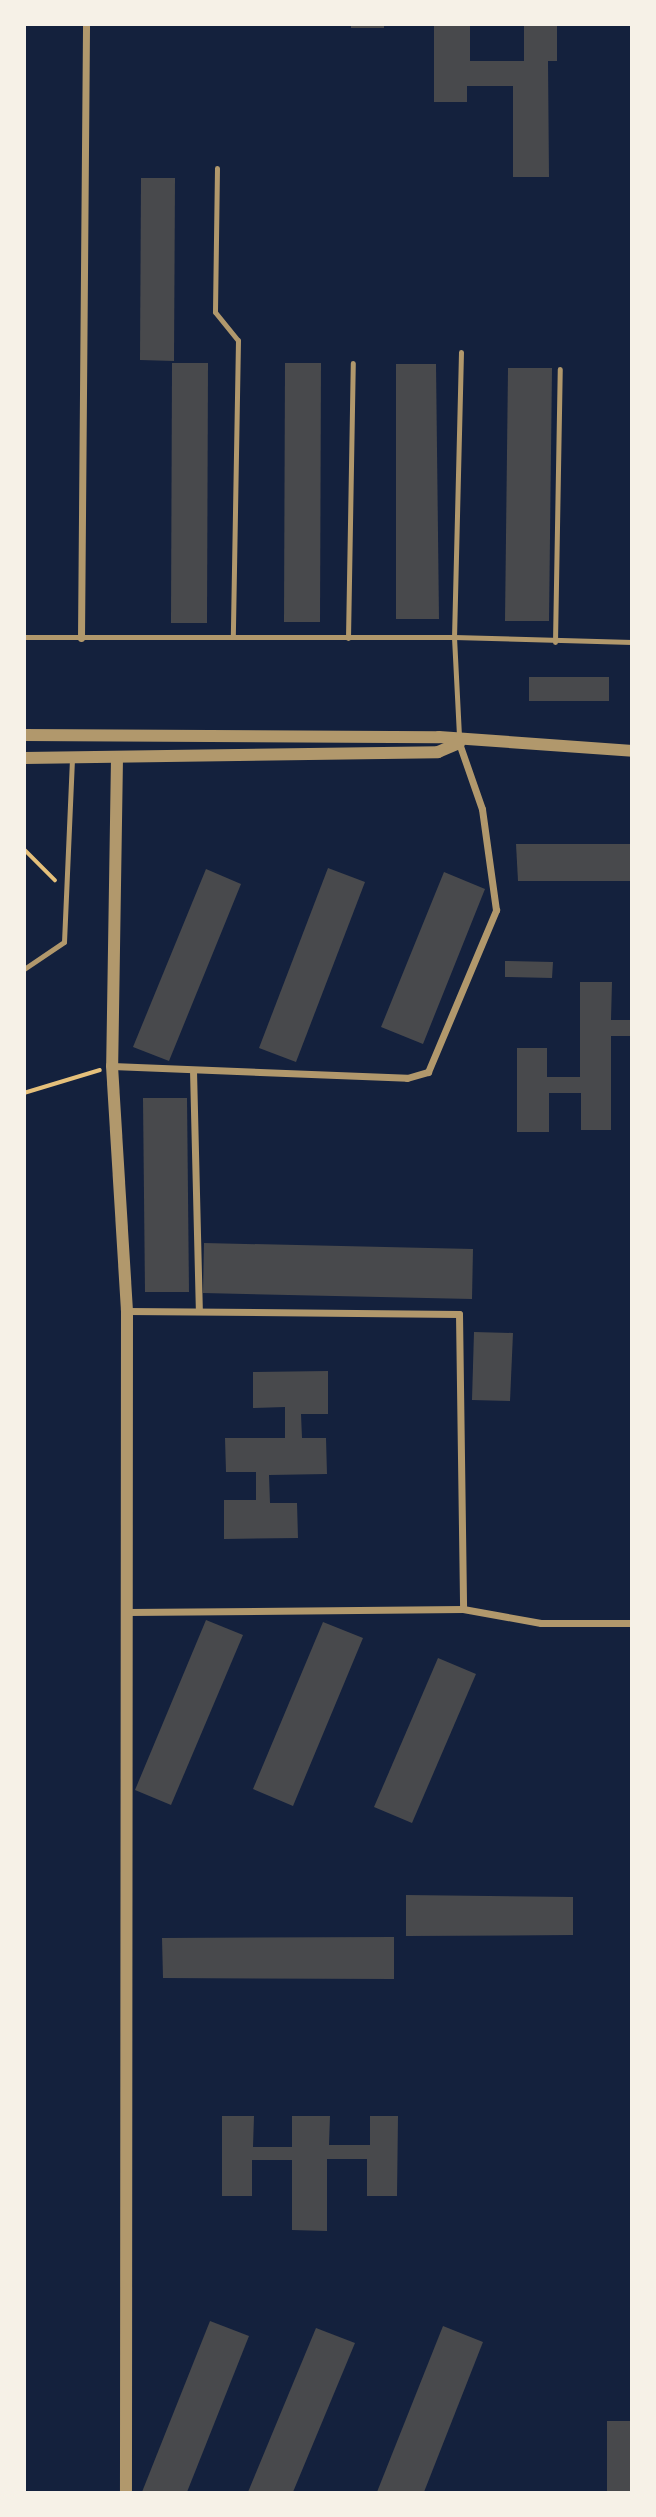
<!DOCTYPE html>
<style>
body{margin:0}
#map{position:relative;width:656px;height:2517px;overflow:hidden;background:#14213d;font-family:"Source Serif 4",serif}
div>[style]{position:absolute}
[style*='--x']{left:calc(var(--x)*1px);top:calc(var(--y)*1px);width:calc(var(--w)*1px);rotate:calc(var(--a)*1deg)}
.building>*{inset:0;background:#48494c}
.path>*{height:3.5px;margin:-1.75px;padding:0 1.75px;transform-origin:1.75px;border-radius:1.75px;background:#e5c07b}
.service>*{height:5px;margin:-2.5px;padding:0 2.5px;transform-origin:2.5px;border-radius:2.5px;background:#b1986c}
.minor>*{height:7px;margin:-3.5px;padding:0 3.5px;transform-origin:3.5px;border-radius:3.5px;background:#b1986c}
.tertiary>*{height:12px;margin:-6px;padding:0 6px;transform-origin:6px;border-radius:6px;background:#b1986c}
span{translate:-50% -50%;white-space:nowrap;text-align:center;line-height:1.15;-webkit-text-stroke:5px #f6f1e7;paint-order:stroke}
.frame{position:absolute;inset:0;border:26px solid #f6f1e7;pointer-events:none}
</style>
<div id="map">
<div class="building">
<div style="clip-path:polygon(351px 24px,384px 24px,384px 28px,351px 28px)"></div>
<div style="clip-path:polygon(434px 24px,470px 24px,470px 61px,524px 61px,524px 24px,557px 24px,557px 61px,548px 61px,549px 177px,513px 177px,513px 86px,467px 86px,467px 102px,434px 102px)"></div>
<div style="clip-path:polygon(141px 178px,175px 178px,174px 361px,140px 360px)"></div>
<div style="clip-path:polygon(172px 363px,208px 363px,207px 623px,171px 623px)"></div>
<div style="clip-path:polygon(285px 363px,321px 363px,320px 622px,284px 622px)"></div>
<div style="clip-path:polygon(396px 364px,436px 364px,439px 619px,396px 619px)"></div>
<div style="clip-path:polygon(508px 368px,552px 368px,549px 621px,505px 621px)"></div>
<div style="clip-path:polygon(529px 677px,609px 677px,609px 701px,529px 701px)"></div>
<div style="clip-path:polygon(516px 844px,632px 844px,632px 881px,518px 881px)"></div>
<div style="clip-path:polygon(328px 868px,365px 882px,296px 1062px,259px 1048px)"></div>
<div style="clip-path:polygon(206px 869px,241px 884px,169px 1061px,133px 1047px)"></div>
<div style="clip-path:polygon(444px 872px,485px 889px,423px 1044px,381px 1027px)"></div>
<div style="clip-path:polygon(505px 961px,553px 962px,552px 978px,505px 977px)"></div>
<div style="clip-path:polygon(580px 982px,612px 982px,611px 1020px,632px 1020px,632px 1036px,611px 1036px,611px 1130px,581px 1130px,581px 1093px,549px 1093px,549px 1132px,517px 1132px,517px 1048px,547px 1048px,547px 1077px,580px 1077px)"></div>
<div style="clip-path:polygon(143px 1098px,187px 1098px,189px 1292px,145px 1292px)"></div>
<div style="clip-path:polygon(204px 1243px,473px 1249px,472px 1299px,203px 1293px)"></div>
<div style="clip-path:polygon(474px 1332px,513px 1333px,510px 1401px,472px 1400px)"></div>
<div style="clip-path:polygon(328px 1371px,328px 1414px,301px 1414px,302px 1438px,326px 1438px,327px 1474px,269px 1475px,270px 1503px,297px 1503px,298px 1538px,224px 1539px,224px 1500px,256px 1500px,256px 1472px,226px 1472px,225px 1438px,285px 1438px,285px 1407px,253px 1408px,253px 1372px)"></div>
<div style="clip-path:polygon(206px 1620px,243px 1635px,171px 1805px,135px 1790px)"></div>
<div style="clip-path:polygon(323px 1622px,363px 1638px,293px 1806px,253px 1789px)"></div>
<div style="clip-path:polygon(438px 1658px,476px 1674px,412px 1823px,374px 1807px)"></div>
<div style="clip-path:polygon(406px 1895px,573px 1897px,573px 1935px,406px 1936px)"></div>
<div style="clip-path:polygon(394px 1937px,394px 1979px,163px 1978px,162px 1938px)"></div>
<div style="clip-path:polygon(222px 2116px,254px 2116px,253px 2147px,292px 2147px,292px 2116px,330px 2116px,329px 2145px,370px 2145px,370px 2116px,398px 2116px,397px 2196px,367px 2196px,367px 2159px,327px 2159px,327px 2231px,292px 2230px,292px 2160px,252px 2160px,252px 2196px,222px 2196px)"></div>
<div style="clip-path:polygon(210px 2321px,249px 2336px,187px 2492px,142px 2492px)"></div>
<div style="clip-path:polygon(443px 2326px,483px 2342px,424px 2492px,377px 2492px)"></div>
<div style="clip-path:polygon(316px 2328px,355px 2343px,293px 2492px,248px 2492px)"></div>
<div style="clip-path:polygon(607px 2421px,632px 2421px,632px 2492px,607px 2492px)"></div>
</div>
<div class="path">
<div style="--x:24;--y:849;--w:44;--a:45"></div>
<div style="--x:24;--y:1093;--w:79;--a:-16.8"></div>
</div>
<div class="service">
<div style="--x:217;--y:168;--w:144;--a:90.8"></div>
<div style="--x:215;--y:312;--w:36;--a:51"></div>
<div style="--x:238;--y:340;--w:297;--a:91"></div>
<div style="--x:461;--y:352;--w:285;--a:91.4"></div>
<div style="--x:454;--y:637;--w:178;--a:1.6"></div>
<div style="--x:24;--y:637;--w:430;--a:0"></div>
<div style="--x:454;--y:637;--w:100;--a:87.1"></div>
<div style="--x:348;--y:638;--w:275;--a:-89"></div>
<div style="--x:555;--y:642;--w:273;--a:-89"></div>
<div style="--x:24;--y:969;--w:48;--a:-34"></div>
<div style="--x:64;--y:942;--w:184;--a:-87.5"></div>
</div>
<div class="minor">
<div style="--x:81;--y:638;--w:614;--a:-89.53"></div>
<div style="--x:112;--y:1066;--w:295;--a:2.3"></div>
<div style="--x:407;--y:1078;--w:22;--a:-16"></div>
<div style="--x:428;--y:1072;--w:176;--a:-67.2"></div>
<div style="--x:496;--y:910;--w:102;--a:-97.9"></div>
<div style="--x:482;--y:809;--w:70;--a:-109.2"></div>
<div style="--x:193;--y:1070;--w:241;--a:88.6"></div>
<div style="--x:127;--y:1311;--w:332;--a:0.5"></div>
<div style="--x:459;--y:1314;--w:295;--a:89.2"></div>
<div style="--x:128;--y:1612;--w:335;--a:-0.5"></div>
<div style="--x:463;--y:1609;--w:79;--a:10.2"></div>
<div style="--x:541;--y:1623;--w:91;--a:0"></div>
</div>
<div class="tertiary">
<div style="--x:24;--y:735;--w:415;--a:0.3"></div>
<div style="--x:439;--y:737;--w:194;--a:4.1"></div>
<div style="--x:24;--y:758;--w:414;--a:-0.8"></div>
<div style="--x:438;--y:752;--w:23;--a:-23"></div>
<div style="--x:117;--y:758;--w:308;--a:90.9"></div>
<div style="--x:112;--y:1066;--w:245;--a:86.5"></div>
<div style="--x:127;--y:1311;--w:1181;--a:90.05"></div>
</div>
<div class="frame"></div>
</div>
